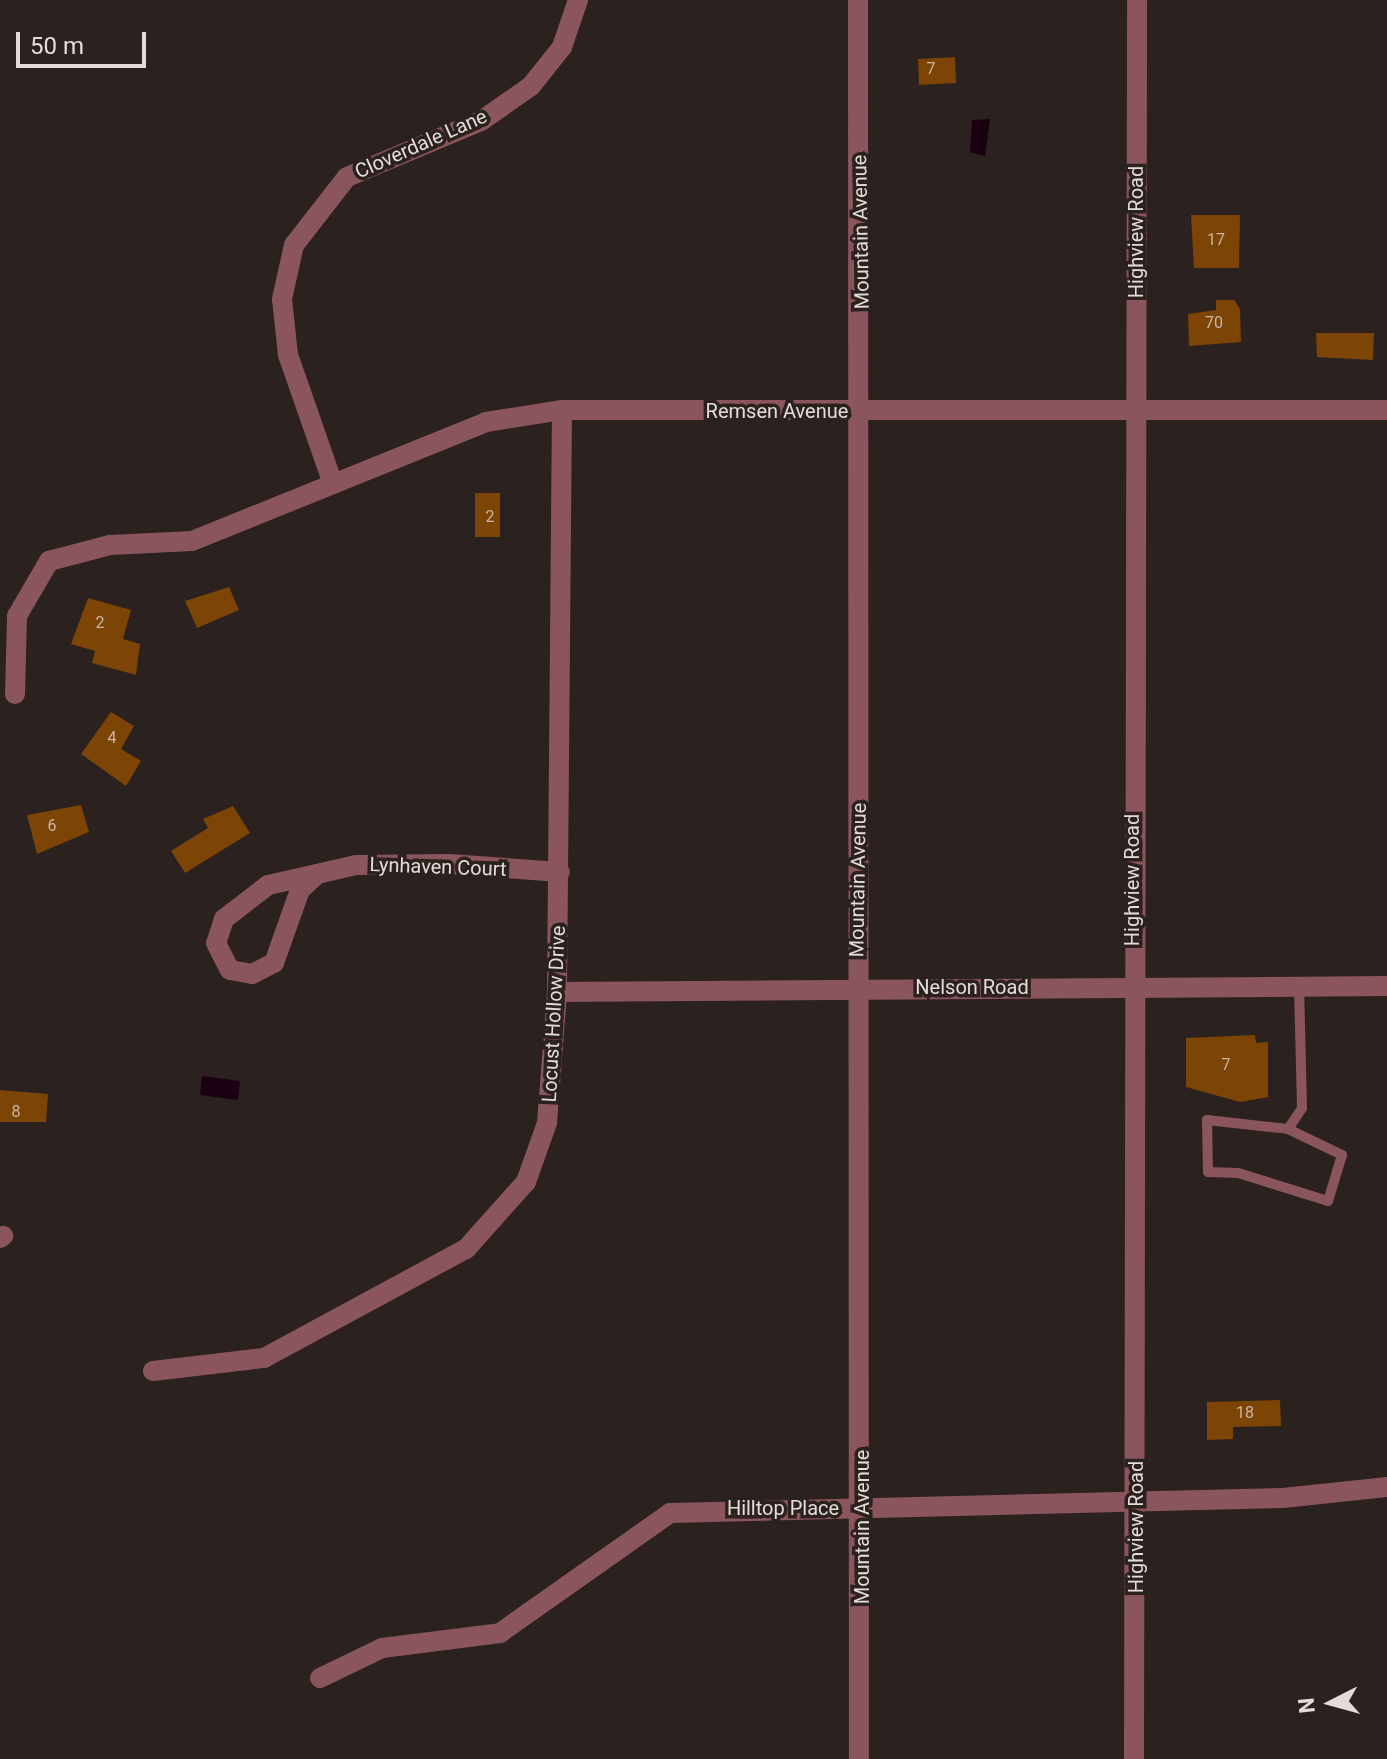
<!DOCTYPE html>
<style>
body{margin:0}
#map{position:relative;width:1387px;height:1759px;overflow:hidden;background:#2b211e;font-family:Roboto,sans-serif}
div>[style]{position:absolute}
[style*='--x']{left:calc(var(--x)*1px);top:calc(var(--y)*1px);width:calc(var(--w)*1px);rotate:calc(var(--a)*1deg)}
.water>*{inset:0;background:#1a0010}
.building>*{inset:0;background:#7c4405}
.service>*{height:10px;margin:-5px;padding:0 5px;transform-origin:5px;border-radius:5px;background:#8b555d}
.minor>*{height:20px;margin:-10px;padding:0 10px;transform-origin:10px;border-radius:10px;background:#8b555d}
.tertiary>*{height:20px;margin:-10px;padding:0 10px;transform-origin:10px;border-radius:10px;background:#8b555d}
span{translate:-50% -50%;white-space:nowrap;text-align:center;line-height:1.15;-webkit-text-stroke:7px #2b211e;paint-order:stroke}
.number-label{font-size:16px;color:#c9b6a5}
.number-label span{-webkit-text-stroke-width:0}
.street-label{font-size:20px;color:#e3dcda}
.north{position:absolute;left:1291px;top:1663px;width:80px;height:80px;-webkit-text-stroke:6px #2b211e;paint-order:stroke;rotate:264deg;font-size:22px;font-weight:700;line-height:32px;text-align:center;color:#e3dcda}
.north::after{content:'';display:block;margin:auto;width:28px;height:36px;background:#e3dcda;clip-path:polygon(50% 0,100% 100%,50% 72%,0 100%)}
.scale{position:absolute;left:16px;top:32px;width:130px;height:36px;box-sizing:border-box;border:4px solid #e3dcda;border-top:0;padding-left:10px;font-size:24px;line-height:28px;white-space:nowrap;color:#e3dcda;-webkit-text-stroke:6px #2b211e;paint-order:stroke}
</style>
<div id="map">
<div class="water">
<div style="clip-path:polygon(990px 119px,985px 156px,970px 152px,972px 120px)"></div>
<div style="clip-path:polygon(202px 1076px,240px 1081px,238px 1100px,200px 1095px)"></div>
</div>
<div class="building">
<div style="clip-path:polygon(955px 57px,956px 83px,919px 85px,918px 59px)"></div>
<div style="clip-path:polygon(1191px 215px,1240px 215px,1239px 268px,1194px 268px)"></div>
<div style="clip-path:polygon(1216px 300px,1234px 300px,1240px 309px,1241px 342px,1189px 346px,1188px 314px,1216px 310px)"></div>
<div style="clip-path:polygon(1316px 333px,1374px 333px,1373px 360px,1317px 357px)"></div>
<div style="clip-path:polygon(475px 493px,500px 493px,500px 537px,475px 537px)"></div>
<div style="clip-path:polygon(229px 587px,239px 610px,197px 628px,185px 601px)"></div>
<div style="clip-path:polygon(88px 598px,131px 610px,123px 639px,140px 644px,136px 675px,92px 663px,95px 651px,71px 644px)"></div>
<div style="clip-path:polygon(111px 712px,134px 726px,121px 749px,141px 761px,126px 786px,81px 754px)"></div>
<div style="clip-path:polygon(81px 805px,89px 832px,37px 854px,27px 815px)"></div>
<div style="clip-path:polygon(233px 806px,250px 833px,185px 873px,171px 851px,208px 828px,203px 819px)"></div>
<div style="clip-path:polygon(1255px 1035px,1256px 1043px,1268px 1042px,1268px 1097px,1240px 1102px,1186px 1087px,1186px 1038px)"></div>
<div style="clip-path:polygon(0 1090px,48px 1094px,46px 1122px,0 1122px)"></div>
<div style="clip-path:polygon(1280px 1400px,1281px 1426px,1233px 1427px,1233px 1439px,1207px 1440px,1207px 1402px)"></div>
</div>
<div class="service">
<div style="--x:1288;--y:1129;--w:60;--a:25.7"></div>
<div style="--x:1342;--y:1155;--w:48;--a:106.9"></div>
<div style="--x:1328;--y:1201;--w:94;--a:-162.7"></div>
<div style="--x:1238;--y:1173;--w:30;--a:-178"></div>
<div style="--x:1208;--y:1172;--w:52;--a:-91.1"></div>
<div style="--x:1207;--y:1120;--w:81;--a:6.3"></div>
<div style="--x:1288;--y:1129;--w:25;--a:-56"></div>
<div style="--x:1302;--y:1108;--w:122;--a:-91.4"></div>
</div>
<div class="minor">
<div style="--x:858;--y:0;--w:1759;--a:89.97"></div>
<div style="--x:333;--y:484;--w:137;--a:-109.2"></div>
<div style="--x:288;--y:355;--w:56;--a:-96.1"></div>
<div style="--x:282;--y:299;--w:55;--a:-77.5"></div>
<div style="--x:294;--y:245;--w:86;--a:-52.1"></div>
<div style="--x:347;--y:177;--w:145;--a:-22.7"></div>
<div style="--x:481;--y:121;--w:61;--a:-35"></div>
<div style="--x:531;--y:86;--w:50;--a:-51.5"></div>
<div style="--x:562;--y:47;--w:50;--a:-71.2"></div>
<div style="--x:15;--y:694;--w:78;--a:-88.5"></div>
<div style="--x:17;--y:616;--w:64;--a:-59.8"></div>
<div style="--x:49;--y:561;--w:63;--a:-14.7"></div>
<div style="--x:110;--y:545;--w:82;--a:-2.8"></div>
<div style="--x:192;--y:541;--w:317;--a:-22"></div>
<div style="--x:486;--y:422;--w:77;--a:-9"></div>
<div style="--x:562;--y:410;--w:825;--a:0"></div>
<div style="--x:317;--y:874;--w:50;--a:167.3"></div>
<div style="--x:268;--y:885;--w:56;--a:142.3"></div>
<div style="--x:224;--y:919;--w:25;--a:108"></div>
<div style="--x:216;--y:943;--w:30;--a:63"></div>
<div style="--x:230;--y:970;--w:22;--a:10"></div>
<div style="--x:252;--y:974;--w:25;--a:-27"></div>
<div style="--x:274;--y:963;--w:77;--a:-70.4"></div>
<div style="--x:300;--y:890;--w:23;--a:-43"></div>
<div style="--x:317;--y:874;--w:40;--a:-13"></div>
<div style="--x:356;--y:865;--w:93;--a:-0.6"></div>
<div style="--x:449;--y:864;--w:111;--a:4.1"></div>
<div style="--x:557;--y:992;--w:830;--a:-0.41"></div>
<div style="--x:0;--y:1238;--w:4;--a:-34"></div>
<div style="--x:153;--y:1371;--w:112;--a:-6.7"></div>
<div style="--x:264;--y:1358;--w:230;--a:-28.4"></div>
<div style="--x:466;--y:1249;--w:90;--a:-48.2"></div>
<div style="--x:526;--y:1182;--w:63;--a:-70.4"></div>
<div style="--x:547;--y:1123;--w:131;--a:-85.6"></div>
<div style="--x:557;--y:992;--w:582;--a:-89.51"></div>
<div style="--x:320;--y:1678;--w:69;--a:-25.8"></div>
<div style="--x:382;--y:1648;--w:119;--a:-7.2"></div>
<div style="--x:500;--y:1633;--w:208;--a:-35.2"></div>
<div style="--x:670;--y:1513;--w:613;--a:-1.4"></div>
<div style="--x:1283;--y:1498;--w:105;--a:-6"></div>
</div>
<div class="tertiary">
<div style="--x:1134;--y:1759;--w:1759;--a:-89.9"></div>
</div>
<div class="number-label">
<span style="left:931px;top:69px">7</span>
<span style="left:1216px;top:240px">17</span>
<span style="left:1214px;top:323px">70</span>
<span style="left:490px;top:517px">2</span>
<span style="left:100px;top:623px">2</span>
<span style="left:112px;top:738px">4</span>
<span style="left:52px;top:826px">6</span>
<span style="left:1226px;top:1065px">7</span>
<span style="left:16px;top:1112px">8</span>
<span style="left:1245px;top:1413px">18</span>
</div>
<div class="street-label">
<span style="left:421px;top:144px;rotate:-24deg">Cloverdale Lane</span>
<span style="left:861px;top:232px;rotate:-91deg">Mountain Avenue</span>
<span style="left:1136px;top:232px;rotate:-90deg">Highview Road</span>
<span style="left:777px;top:411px">Remsen Avenue</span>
<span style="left:438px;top:867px;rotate:2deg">Lynhaven Court</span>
<span style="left:858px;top:880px;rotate:-89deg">Mountain Avenue</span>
<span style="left:1132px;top:880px;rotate:-90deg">Highview Road</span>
<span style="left:972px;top:987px">Nelson Road</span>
<span style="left:554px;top:1014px;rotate:-87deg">Locust Hollow Drive</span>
<span style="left:783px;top:1508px">Hilltop Place</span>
<span style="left:862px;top:1527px;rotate:-90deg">Mountain Avenue</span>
<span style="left:1136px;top:1527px;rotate:-90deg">Highview Road</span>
</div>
<div class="north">N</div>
<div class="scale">50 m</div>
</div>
